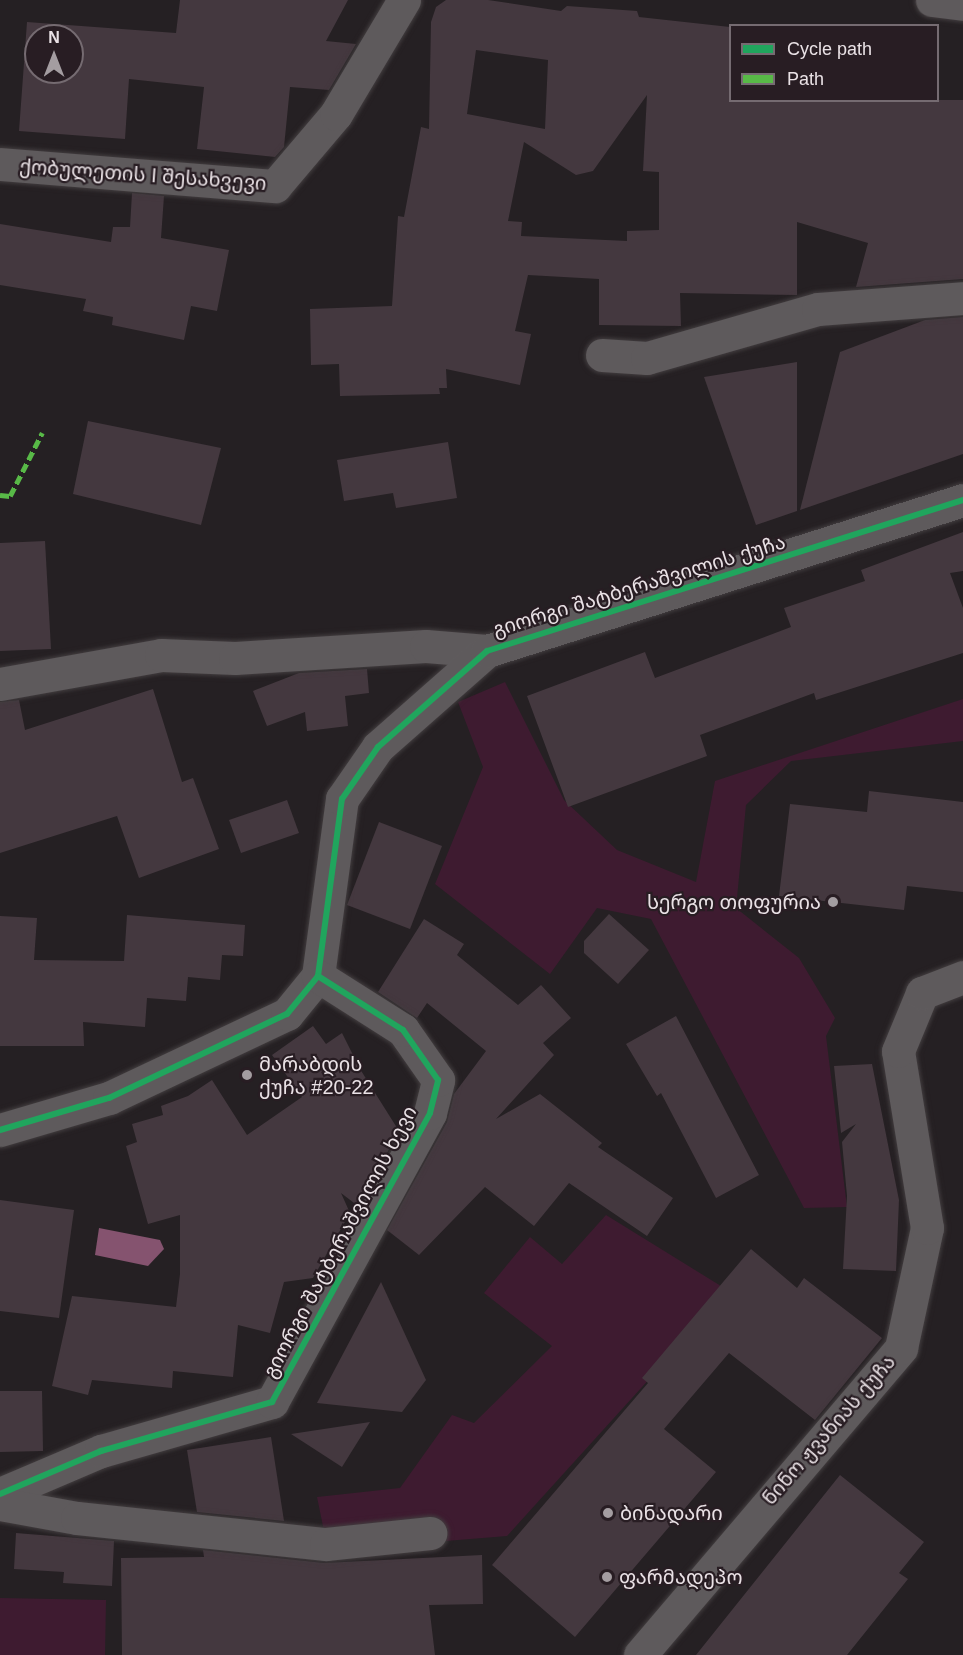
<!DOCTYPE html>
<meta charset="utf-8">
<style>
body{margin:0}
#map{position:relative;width:963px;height:1655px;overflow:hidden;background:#252023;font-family:Helvetica,"Noto Sans Georgian",sans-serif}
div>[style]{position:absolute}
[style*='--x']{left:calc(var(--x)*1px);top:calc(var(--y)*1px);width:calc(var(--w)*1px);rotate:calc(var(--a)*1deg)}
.green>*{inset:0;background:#3e1b30}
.water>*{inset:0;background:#85536f}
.building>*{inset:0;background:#44383f}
.roads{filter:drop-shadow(0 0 2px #423d3f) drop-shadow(0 0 2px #423d3f)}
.street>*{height:33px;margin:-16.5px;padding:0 16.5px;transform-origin:16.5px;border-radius:16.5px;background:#5e5a5c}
.quiet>*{height:4.5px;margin-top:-2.25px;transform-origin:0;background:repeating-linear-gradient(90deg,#58b947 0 9px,transparent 0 13.5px)}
.cycleway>*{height:6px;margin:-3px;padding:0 3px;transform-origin:3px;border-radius:3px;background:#20a55d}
.dots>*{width:16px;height:16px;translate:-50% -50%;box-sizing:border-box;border:3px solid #281d23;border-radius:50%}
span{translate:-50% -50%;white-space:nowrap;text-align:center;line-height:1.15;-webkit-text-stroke:4.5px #281d23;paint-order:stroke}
.street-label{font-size:20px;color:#e9e1e5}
.poi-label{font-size:20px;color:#e9e1e5}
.right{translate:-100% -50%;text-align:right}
.left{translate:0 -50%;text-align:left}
.legend{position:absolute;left:729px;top:24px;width:210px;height:78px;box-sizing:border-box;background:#281d23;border:2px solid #756b71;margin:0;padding:8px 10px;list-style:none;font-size:18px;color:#e9e1e5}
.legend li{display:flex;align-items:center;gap:12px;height:30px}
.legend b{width:30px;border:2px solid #756b71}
.north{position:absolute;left:24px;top:24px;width:60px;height:60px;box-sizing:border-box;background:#281d23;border:2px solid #756b71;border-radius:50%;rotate:0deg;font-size:16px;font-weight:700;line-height:24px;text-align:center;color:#e9e1e5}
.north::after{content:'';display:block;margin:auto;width:21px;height:27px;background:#a49da1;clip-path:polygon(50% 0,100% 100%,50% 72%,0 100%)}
</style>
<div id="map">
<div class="green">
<div style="clip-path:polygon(505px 682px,564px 800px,617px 850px,696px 882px,715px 781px,963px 699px,963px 741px,791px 761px,746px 805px,736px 908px,799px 958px,835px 1018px,826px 1036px,847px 1207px,804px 1208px,651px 919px,597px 908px,550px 974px,435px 884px,483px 767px,458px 702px)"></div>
<div style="clip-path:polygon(606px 1215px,729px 1291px,507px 1536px,298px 1553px,324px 1531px,317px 1497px,400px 1488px,452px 1415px,474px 1423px,552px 1346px,484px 1293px,530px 1237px,562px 1264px)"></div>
<div style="clip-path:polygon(0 1598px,106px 1600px,105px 1655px,0 1655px)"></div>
</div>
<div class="water">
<div style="clip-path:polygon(99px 1228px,160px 1240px,164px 1249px,148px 1266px,95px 1255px)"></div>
</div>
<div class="building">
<div style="clip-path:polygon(evenodd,180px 0,348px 0,326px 41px,356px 44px,329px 90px,290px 87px,284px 147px,275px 157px,197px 149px,204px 87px,129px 79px,125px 139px,19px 131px,27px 22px,176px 33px,180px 0,36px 36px,72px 36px,72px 72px,36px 72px,36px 36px)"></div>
<div style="clip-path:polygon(evenodd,446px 0,488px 0,561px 11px,567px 6px,637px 11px,639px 17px,730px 27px,730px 100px,963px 100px,963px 279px,856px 287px,868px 243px,797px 222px,797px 295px,680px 293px,681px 326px,599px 325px,599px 279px,528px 275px,515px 331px,531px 334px,520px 385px,446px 369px,447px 388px,439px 388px,440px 394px,340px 396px,339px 364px,311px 365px,310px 309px,392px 306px,398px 216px,404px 217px,421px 127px,429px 129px,431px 22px,436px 7px,446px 0,476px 50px,548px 60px,545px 129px,467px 114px,476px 50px,446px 0,647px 95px,643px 171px,659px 172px,659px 230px,627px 231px,627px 241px,521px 236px,522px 222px,508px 221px,524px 142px,576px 175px,593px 171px,647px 95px)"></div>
<div style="clip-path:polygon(132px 193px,164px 196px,161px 238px,229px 250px,217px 311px,191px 306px,184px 340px,112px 325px,113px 317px,83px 311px,86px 299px,0 285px,0 224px,111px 242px,113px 227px,130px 227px)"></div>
<div style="clip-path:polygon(963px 317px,963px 454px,800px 510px,840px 352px,925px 320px)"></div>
<div style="clip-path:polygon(797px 362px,797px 511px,756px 525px,704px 377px)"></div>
<div style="clip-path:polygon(88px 421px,221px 448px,201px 525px,73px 494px)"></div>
<div style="clip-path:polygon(448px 442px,457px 498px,396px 508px,393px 493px,344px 501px,337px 460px)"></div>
<div style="clip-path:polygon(963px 532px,963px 571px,950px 573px,963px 608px,963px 653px,816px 700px,814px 693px,700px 735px,707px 756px,568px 807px,527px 696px,645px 652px,655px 678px,791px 627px,784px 608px,865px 581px,861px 570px)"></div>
<div style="clip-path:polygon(45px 541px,51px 649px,0 651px,0 543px)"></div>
<div style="clip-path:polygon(367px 669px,369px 693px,345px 696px,348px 726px,307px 731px,305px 712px,267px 726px,253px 691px,299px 673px)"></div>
<div style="clip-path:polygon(153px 689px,182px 782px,193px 778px,219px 849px,139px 878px,117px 816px,0 853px,0 702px,19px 700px,25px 730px)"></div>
<div style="clip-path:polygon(869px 791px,963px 802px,963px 892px,907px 886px,904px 910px,779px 896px,790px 804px,867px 812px)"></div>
<div style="clip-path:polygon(287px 800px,299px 833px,241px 853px,229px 820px)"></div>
<div style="clip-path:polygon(379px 822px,442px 846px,410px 929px,347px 905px)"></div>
<div style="clip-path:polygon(609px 914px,649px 950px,618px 984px,584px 953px,584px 941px)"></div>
<div style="clip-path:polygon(127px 915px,245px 925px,243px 956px,222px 955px,220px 980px,188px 977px,186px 1001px,147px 998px,145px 1027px,83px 1022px,84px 1046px,0 1046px,0 916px,37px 918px,34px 960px,124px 961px)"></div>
<div style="clip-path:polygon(424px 919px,464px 944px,457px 955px,518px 1005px,541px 985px,571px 1018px,543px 1043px,554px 1055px,496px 1119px,540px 1094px,602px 1143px,598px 1147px,673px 1198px,647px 1236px,569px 1183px,534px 1226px,485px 1187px,419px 1255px,387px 1230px,447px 1122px,454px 1094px,486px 1051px,427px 1003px,417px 1018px,378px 992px)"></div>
<div style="clip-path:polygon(676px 1016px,759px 1175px,716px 1198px,661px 1093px,657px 1096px,626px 1044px)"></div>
<div style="clip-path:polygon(313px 1026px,326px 1044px,342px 1033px,360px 1069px,399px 1131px,358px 1206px,341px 1193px,350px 1213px,313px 1278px,284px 1282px,270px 1333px,238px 1325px,233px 1377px,173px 1371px,172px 1388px,92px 1380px,88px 1395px,52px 1386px,72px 1296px,176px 1307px,180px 1274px,180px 1215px,148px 1224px,126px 1146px,137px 1142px,132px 1124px,163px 1115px,161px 1106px,188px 1096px,212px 1080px,247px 1135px,302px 1097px,272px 1055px)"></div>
<div style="clip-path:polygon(872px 1064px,899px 1200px,896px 1271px,843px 1269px,847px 1196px,842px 1142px,856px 1124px,841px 1133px,834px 1066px)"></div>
<div style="clip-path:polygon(0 1200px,74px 1210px,59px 1318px,0 1311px)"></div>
<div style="clip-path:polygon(751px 1249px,797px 1288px,804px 1278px,882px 1338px,815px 1420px,729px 1353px,664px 1429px,716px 1472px,575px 1637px,492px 1565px,648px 1383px,642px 1378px)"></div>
<div style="clip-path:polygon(381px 1282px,426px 1380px,402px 1412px,317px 1403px)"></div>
<div style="clip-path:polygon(0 1391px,42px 1391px,43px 1451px,0 1452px)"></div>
<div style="clip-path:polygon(370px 1422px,342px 1467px,291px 1434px)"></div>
<div style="clip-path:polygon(271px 1437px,284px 1521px,197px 1512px,187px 1450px)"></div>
<div style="clip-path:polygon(840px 1475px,924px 1542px,899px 1573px,908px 1579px,847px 1655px,696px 1655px)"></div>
<div style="clip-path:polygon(16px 1533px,114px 1541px,112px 1586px,63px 1583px,64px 1572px,14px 1569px)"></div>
<div style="clip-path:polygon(203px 1550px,324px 1563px,482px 1555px,483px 1604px,429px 1605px,435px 1655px,122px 1655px,121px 1558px,204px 1557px)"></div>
</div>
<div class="roads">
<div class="street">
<div style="--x:932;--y:0;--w:31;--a:7"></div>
<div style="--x:0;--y:164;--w:276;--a:4.6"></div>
<div style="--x:275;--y:186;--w:94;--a:-49.7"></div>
<div style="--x:336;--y:114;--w:133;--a:-59.2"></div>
<div style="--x:602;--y:355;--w:45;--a:3.8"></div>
<div style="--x:647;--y:358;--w:178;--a:-16"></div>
<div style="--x:818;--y:309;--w:145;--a:-4.3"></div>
<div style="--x:0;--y:684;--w:164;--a:-10.2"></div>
<div style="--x:161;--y:655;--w:74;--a:2.3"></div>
<div style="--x:235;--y:658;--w:191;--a:-3.6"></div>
<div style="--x:426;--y:646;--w:61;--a:4.7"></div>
<div style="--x:0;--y:1130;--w:114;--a:-16.4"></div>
<div style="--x:109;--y:1098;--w:197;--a:-25.3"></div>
<div style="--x:287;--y:1014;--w:49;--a:-50.8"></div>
<div style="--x:318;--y:976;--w:179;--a:-82.3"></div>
<div style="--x:342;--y:799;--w:63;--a:-55.3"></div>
<div style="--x:378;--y:747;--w:145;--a:-41.4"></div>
<div style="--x:487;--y:651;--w:499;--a:-17.6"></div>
<div style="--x:0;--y:1494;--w:110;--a:-23.1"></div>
<div style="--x:101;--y:1451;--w:178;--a:-16"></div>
<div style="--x:272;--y:1402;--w:329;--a:-61.3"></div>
<div style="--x:430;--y:1113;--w:34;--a:-76"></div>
<div style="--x:438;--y:1080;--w:61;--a:-125"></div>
<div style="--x:403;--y:1030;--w:101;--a:-147.6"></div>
<div style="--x:0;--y:1504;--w:78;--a:10.3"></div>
<div style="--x:77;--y:1518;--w:250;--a:6"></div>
<div style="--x:326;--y:1544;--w:105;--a:-6"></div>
<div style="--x:640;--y:1655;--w:403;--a:-49.6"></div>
<div style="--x:901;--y:1348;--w:123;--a:-77.8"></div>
<div style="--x:927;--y:1228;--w:179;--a:-99.3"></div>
<div style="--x:898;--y:1051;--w:63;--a:-67.5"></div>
<div style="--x:922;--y:993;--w:44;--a:-21.3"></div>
</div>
</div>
<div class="quiet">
<div style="--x:0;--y:495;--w:10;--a:6"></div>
<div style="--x:10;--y:496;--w:71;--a:-63.1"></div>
</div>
<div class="cycleway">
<div style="--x:0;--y:1130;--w:114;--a:-16.4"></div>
<div style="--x:109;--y:1098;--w:197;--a:-25.3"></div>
<div style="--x:287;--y:1014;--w:49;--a:-50.8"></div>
<div style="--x:318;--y:976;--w:179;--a:-82.3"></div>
<div style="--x:342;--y:799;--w:63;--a:-55.3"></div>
<div style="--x:378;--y:747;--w:145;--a:-41.4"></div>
<div style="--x:487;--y:651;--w:499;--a:-17.6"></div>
<div style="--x:0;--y:1494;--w:110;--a:-23.1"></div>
<div style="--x:101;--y:1451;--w:178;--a:-16"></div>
<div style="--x:272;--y:1402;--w:329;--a:-61.3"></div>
<div style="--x:430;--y:1113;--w:34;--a:-76"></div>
<div style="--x:438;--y:1080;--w:61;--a:-125"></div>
<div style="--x:403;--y:1030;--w:101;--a:-147.6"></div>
</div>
<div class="dots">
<div style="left:833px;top:902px;background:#a49da1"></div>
<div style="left:247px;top:1075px;background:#a49da1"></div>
<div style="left:608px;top:1513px;background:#a49da1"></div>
<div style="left:607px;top:1577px;background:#a49da1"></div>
</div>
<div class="street-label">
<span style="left:143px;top:175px;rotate:4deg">ქობულეთის I შესახვევი</span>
<span style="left:639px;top:586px;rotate:-17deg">გიორგი შატბერაშვილის ქუჩა</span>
<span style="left:340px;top:1242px;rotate:-62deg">გიორგი შატბერაშვილის ხევი</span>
<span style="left:829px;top:1430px;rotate:-49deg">ნინო ჟვანიას ქუჩა</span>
</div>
<div class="poi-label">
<span class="right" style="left:821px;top:902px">სერგო თოფურია</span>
<span class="left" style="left:259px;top:1076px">მარაბდის<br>ქუჩა #20-22</span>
<span class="left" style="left:620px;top:1513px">ბინადარი</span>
<span class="left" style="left:619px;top:1577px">ფარმადეპო</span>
</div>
<ul class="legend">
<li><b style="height:8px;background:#20a55d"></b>Cycle path</li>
<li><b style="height:8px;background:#58b947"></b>Path</li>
</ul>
<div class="north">N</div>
</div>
